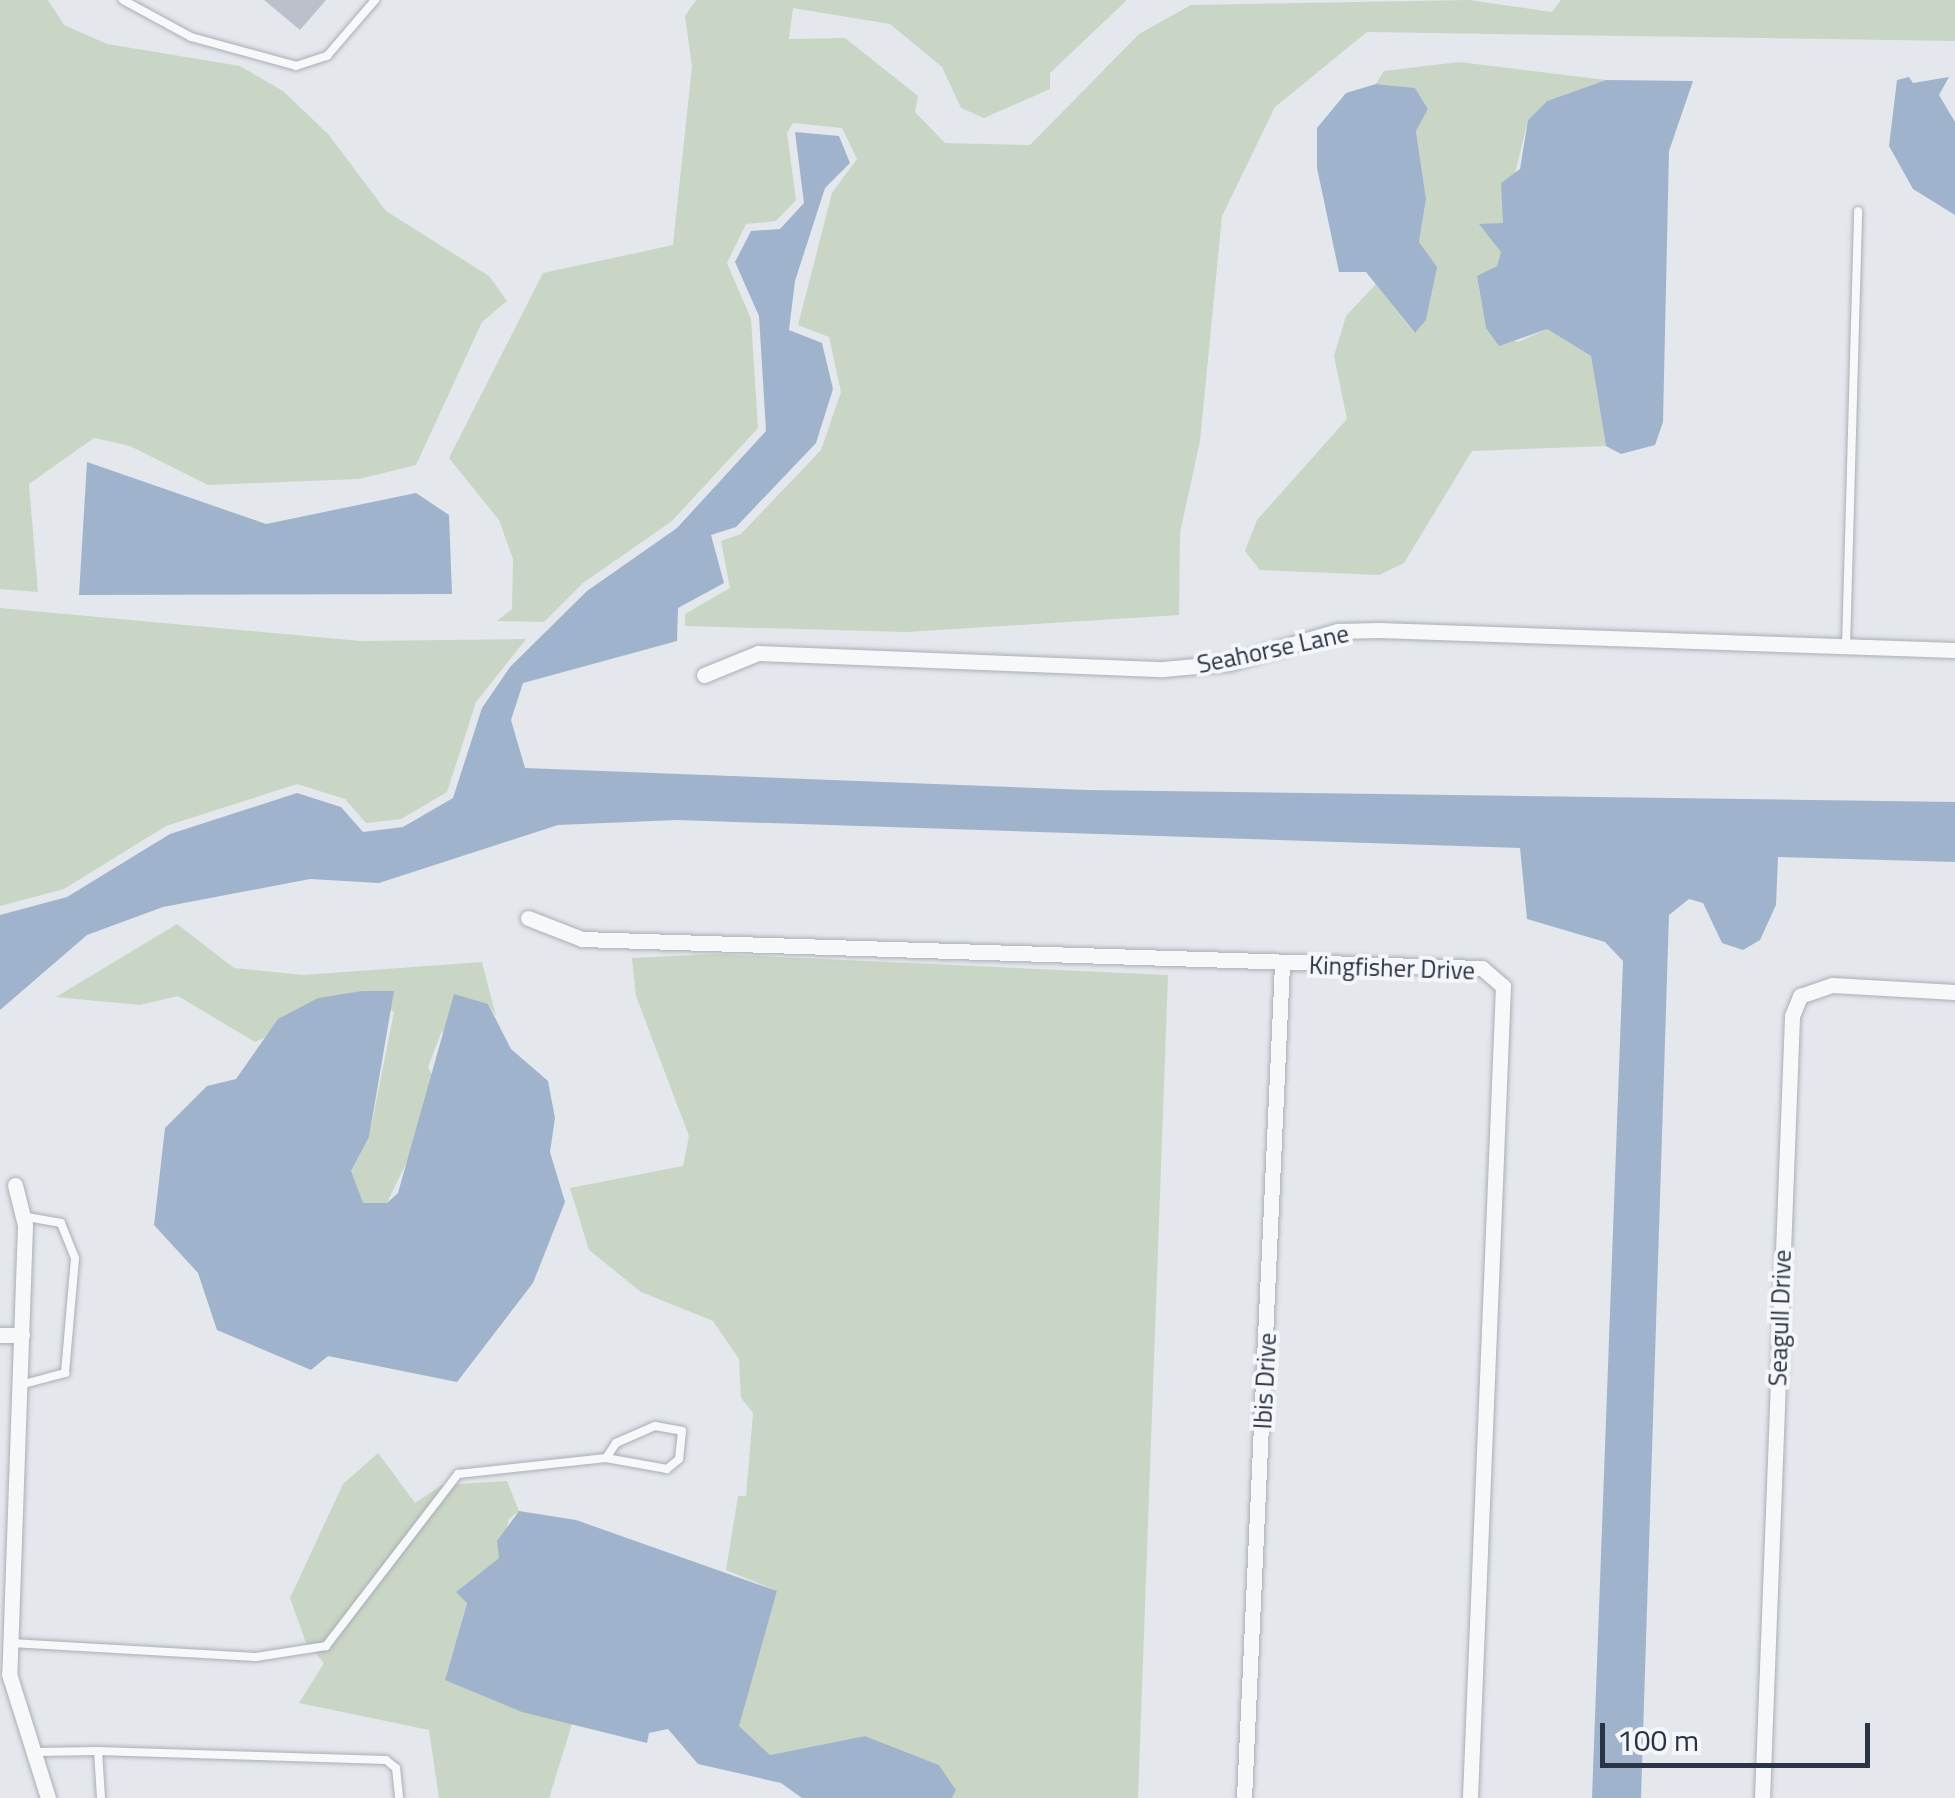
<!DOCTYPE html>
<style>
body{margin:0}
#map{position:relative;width:1955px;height:1798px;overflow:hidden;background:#e4e7ec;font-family:"Titillium Web",sans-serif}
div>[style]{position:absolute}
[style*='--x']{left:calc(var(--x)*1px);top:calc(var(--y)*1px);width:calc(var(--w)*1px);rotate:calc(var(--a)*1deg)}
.green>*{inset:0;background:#c9d6c5}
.water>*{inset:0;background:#9fb4cc}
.building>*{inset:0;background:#bbc0ca}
.roads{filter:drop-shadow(0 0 2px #a9aeb7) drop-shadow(0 0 2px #a9aeb7)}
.lane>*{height:8px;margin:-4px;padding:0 4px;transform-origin:4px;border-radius:4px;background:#f7f8fa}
.street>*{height:15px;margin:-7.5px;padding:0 7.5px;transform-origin:7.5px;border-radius:7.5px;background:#f7f8fa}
span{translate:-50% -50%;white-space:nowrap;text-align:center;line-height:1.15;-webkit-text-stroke:8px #f4f6f9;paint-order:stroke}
.street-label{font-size:25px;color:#2b3445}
.scale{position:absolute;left:1600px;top:1723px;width:270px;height:45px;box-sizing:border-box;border:5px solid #2b3445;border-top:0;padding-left:12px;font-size:30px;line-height:35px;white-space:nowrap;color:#2b3445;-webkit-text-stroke:8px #f4f6f9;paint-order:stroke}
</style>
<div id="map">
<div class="green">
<div style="clip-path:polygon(0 0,48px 0,64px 25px,107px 44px,240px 66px,283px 91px,329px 135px,386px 211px,489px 276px,507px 301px,482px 322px,416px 465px,359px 479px,208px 485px,130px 446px,94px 438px,29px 484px,38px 592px,0 589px)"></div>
<div style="clip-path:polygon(696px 0,1127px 0,1050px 73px,1050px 89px,984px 118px,961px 108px,942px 67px,890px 24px,793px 8px,789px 39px,845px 38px,918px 96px,915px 112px,945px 143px,1030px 145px,1139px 34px,1191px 5px,1469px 0,1552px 12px,1561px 0,1955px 0,1955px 41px,1367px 32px,1275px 107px,1222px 216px,1200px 441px,1180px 533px,1179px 615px,906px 632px,685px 626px,685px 614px,730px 588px,721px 541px,741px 534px,821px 450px,841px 392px,829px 337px,798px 325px,832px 193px,857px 159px,842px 128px,793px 123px,787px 133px,796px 200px,776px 221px,746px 224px,727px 263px,751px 319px,758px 428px,672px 521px,583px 583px,544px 622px,497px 621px,512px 609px,513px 559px,499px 520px,449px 458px,543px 273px,673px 245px,692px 66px,685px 16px)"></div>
<div style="clip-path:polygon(1459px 62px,1606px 80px,1547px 101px,1528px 120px,1503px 224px,1481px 224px,1501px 252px,1497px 266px,1477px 277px,1486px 328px,1518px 342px,1547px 329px,1591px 356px,1606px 446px,1472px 451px,1404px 563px,1379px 575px,1260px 570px,1245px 551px,1257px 520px,1347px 419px,1334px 356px,1346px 316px,1376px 284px,1414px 333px,1426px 320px,1436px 267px,1419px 242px,1426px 199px,1416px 130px,1428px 109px,1415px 88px,1376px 84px,1384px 71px)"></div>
<div style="clip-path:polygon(0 608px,361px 641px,526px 639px,476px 702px,447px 792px,401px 819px,366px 823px,345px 799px,297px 784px,166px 826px,64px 889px,0 906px)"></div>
<div style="clip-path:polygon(177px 924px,234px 968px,303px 975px,482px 962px,496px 1016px,488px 1004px,441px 1033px,428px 1067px,433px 1077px,422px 1130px,387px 1203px,363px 1203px,353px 1192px,351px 1171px,369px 1137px,394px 1012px,362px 991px,255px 1042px,178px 996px,140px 1005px,56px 997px)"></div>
<div style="clip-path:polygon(715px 954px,1168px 975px,1138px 1798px,952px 1798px,956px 1790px,939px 1765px,865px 1736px,770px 1755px,738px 1726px,777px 1591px,726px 1570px,738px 1496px,746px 1496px,753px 1413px,741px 1398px,739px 1359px,713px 1321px,641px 1292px,589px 1250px,570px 1188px,683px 1166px,689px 1136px,636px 996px,632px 958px)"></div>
<div style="clip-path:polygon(378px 1453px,415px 1503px,442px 1485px,507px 1481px,519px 1511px,509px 1519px,499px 1558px,456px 1592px,467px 1602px,445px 1680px,572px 1724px,549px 1798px,439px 1798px,429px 1730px,299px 1703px,324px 1663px,306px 1643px,290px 1598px,343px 1484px)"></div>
</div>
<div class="water">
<div style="clip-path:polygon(1909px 77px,1913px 83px,1949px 77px,1939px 95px,1955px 122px,1955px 215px,1913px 189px,1889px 146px,1897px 80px)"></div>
<div style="clip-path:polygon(1606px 80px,1693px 81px,1669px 151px,1663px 422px,1655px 445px,1621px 454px,1606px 446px,1591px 356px,1547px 329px,1499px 346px,1486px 328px,1477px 276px,1497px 266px,1501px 252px,1479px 224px,1503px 223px,1501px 183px,1520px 169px,1528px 120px,1547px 101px)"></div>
<div style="clip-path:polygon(1376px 84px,1415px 88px,1428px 109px,1416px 131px,1426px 199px,1419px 242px,1437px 267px,1426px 320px,1415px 333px,1366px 272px,1339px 272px,1317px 168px,1317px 128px,1346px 93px)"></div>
<div style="clip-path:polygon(795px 132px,839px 136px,850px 163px,825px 188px,795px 281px,789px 330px,822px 343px,833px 389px,816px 443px,736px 527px,711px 535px,724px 583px,678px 608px,677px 641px,523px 683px,511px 720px,525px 768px,1088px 790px,1955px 802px,1955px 862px,1778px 857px,1776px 905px,1760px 940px,1743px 950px,1722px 943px,1703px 903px,1689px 899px,1669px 915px,1641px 1798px,1592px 1798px,1623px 961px,1605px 942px,1527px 919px,1520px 848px,677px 820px,558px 825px,379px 883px,310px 879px,163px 907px,87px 935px,0 1010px,0 915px,67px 897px,170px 834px,297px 793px,341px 807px,363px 832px,403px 827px,453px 798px,482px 708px,510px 667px,587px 591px,677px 528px,766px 431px,759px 316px,735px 262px,751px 231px,780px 229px,804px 203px)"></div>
<div style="clip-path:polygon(87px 462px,266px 524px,416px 493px,449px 515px,452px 594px,79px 595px)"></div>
<div style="clip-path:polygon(362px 991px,394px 991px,369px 1137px,351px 1171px,363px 1203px,387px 1203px,398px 1193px,454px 994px,488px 1004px,511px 1049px,548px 1081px,555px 1118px,550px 1152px,565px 1202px,533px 1283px,457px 1382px,328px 1356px,311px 1370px,217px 1330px,198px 1273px,154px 1225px,165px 1128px,207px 1086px,236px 1079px,278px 1019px,318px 998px)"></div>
<div style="clip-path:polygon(519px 1511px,576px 1520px,777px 1591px,739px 1726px,770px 1755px,865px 1736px,939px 1765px,956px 1790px,952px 1798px,802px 1798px,781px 1783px,698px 1764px,668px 1729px,649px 1733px,647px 1743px,522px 1712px,445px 1680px,467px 1603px,456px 1592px,499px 1558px,497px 1541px)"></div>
</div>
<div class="building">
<div style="clip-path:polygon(264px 0,326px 0,300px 30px)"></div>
</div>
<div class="roads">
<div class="lane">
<div style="--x:123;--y:0;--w:77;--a:28.6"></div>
<div style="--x:191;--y:37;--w:109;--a:15.4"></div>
<div style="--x:296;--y:66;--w:33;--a:-18"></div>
<div style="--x:327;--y:56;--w:74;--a:-49.4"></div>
<div style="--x:1846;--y:647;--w:436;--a:-88.4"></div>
<div style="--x:20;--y:1385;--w:47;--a:-14.9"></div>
<div style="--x:65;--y:1373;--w:115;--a:-85"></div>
<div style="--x:75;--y:1258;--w:38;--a:-112"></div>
<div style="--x:61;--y:1223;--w:40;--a:-170"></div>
<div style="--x:11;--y:1643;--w:245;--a:3.3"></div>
<div style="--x:256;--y:1657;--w:71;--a:-8.9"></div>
<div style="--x:326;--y:1646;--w:217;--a:-52.5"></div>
<div style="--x:458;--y:1474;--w:149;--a:-6.2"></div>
<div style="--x:606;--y:1458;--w:18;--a:-56"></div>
<div style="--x:616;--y:1443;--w:43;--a:-23.6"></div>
<div style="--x:655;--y:1426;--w:27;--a:10"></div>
<div style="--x:682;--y:1431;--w:28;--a:96"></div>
<div style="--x:679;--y:1459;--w:16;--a:140"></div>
<div style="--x:667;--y:1469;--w:62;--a:-169.8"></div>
<div style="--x:98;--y:1751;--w:288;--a:1.8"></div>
<div style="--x:386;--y:1760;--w:13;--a:39"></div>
<div style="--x:396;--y:1768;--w:30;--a:84"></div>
<div style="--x:36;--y:1752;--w:62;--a:-0.9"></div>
<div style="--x:98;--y:1751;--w:47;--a:86.3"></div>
</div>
<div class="street">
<div style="--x:704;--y:675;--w:58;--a:-22.2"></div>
<div style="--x:758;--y:653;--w:405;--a:2.3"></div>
<div style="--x:1163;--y:669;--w:66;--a:-5.2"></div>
<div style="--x:1229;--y:663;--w:114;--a:-16.4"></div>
<div style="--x:1338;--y:631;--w:41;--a:-1.4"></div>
<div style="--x:1379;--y:630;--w:576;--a:1.99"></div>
<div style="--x:528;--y:918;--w:58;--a:21.3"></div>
<div style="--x:582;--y:939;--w:900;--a:1.85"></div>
<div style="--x:1482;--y:968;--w:28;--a:41"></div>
<div style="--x:1503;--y:986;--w:813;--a:92.33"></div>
<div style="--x:15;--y:1185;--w:41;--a:76"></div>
<div style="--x:25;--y:1225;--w:449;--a:92"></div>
<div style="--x:9;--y:1674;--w:130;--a:72.5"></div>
<div style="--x:0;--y:1335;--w:22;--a:0"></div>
<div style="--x:1244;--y:1798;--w:835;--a:-87.39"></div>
<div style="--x:1762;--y:1798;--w:783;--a:-87.8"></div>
<div style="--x:1792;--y:1016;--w:22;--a:-68"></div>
<div style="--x:1800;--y:996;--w:34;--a:-19"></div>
<div style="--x:1832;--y:985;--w:123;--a:3.3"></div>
</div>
</div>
<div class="street-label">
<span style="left:1273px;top:649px;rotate:-12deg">Seahorse Lane</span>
<span style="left:1392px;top:968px;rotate:2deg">Kingfisher Drive</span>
<span style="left:1780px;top:1318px;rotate:-88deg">Seagull Drive</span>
<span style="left:1265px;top:1381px;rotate:-87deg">Ibis Drive</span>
</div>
<div class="scale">100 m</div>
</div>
